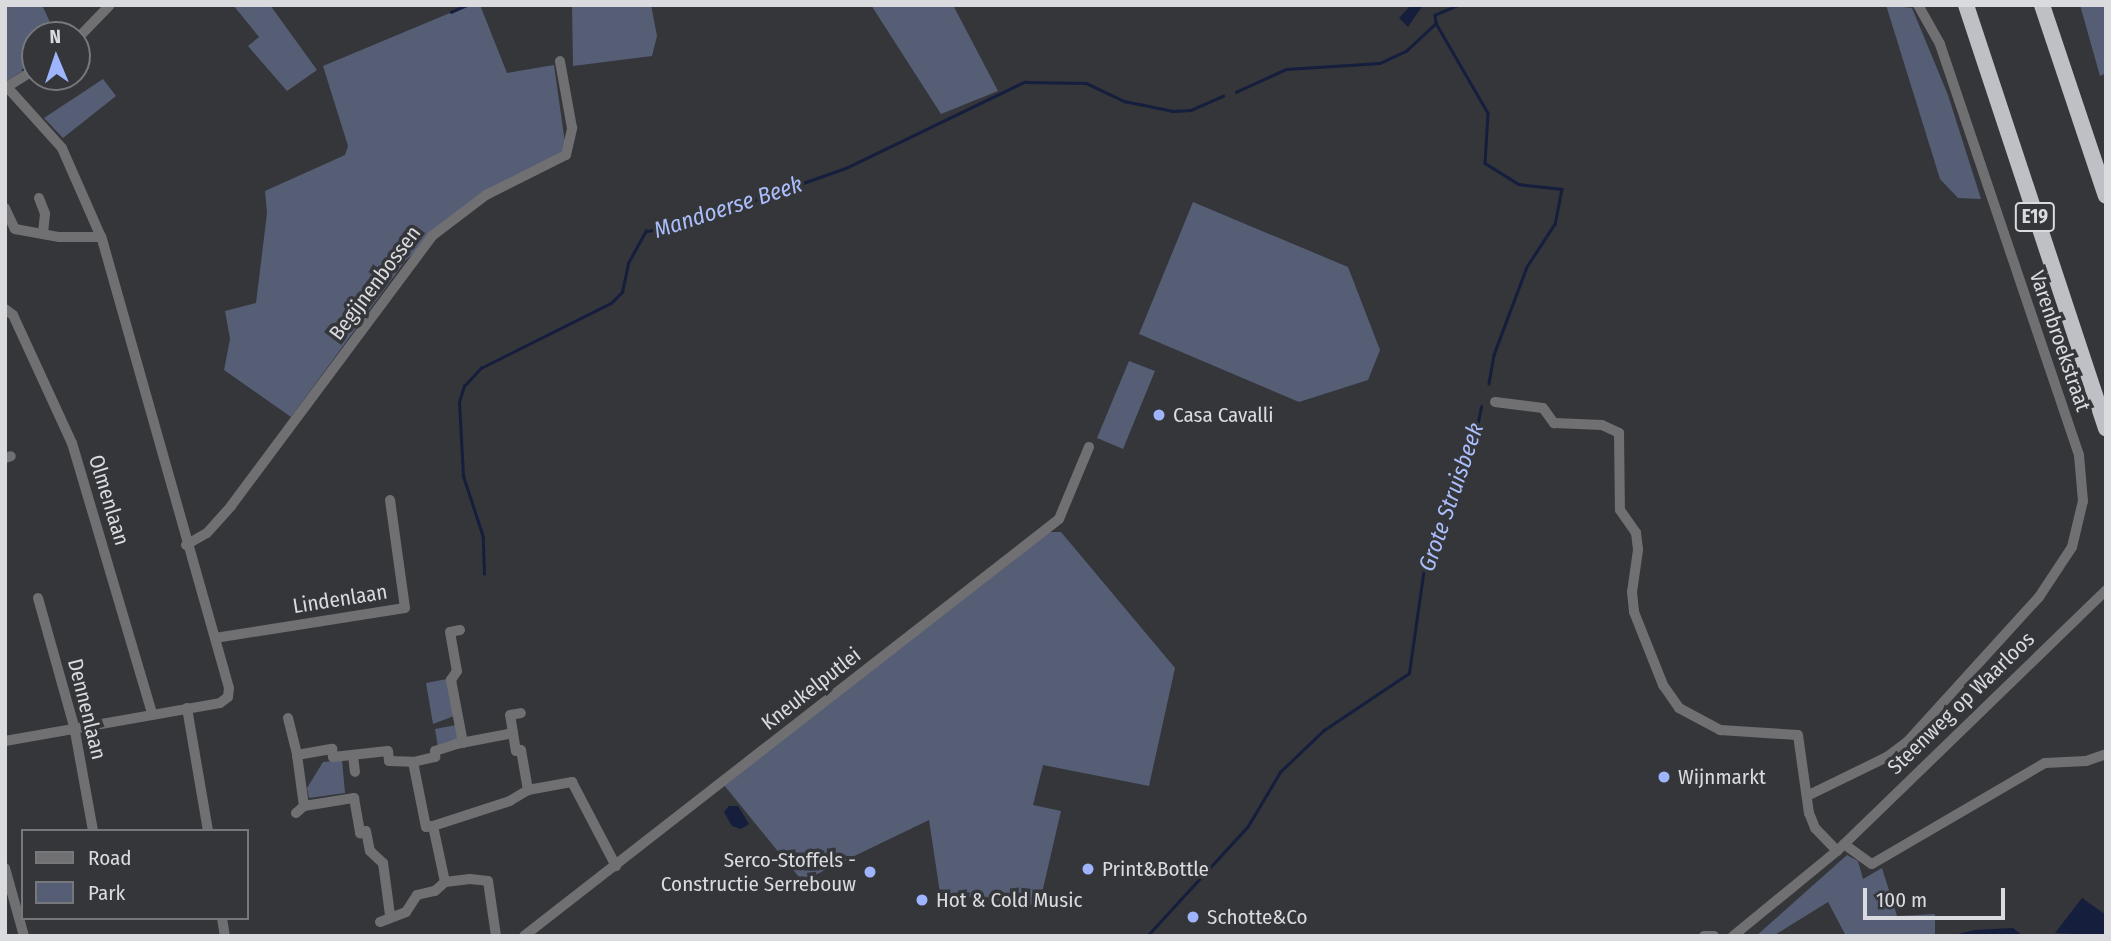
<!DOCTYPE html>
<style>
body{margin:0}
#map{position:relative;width:2111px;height:941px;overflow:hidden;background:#34363a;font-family:"Fira Sans Condensed",sans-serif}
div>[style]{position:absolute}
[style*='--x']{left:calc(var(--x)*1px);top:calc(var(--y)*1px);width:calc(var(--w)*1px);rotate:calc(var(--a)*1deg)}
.green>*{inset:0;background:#565e76}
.water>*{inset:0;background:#161e3d}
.stream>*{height:2.5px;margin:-1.25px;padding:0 1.25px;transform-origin:1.25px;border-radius:1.25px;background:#161e3d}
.minor>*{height:10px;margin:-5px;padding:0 5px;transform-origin:5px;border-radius:5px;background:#707073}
.highway>*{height:16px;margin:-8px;padding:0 8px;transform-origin:8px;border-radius:8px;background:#bec0c6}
.dots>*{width:19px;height:19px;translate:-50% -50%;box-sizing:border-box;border:4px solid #34363a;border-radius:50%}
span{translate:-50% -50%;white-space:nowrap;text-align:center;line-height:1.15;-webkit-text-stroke:7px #34363a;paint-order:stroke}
.shield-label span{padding:2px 5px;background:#34363a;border:2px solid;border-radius:5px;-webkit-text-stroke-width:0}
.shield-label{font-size:19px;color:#dadbde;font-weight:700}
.street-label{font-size:21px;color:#dadbde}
.poi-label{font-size:21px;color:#dadbde}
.left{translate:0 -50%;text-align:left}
.right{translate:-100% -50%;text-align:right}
.water-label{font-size:23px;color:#abbefb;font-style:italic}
.frame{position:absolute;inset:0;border:7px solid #dadbde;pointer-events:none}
.legend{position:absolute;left:21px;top:829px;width:228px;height:91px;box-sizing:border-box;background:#34363a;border:2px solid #76787c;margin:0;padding:9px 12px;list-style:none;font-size:21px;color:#dadbde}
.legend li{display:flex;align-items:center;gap:14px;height:35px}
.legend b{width:35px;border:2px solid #76787c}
.north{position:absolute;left:21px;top:21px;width:70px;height:70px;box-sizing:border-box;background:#34363a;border:2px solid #76787c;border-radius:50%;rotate:358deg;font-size:19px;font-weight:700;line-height:28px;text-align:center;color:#dadbde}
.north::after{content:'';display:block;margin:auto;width:24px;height:32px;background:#9eb4fd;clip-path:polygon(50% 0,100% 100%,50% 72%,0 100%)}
.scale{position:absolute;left:1863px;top:888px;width:142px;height:32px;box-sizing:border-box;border:4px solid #dadbde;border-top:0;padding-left:9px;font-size:21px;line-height:24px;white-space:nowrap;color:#dadbde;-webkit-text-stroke:5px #34363a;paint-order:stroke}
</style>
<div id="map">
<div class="green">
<div style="clip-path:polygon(5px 5px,42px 5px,56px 35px,35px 35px,35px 63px,5px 82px)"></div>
<div style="clip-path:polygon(233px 5px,270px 5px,317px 70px,287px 91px,248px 46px,259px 37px)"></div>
<div style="clip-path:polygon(469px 5px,480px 5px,507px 73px,554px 65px,566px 150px,484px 195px,406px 260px,291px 417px,224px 370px,230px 339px,225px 311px,256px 303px,267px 213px,265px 191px,345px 155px,348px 146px,323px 66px)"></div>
<div style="clip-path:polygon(572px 5px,651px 5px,657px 36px,652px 56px,573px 66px)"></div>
<div style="clip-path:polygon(871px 5px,953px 5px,998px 91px,941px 114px)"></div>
<div style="clip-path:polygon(1886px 5px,1912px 8px,1948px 95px,1981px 199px,1958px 198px,1940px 179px)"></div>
<div style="clip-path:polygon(2080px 5px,2106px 5px,2106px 73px,2100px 76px)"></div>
<div style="clip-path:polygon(103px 79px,116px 96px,63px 138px,44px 118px)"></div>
<div style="clip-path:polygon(1193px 202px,1348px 267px,1380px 350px,1368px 380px,1299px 402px,1139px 334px)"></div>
<div style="clip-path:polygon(1129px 361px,1155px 371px,1123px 449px,1097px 438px)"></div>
<div style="clip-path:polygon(1049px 532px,1061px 532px,1175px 668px,1149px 786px,1043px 765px,1033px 805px,1061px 811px,1039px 906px,940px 893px,929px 820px,813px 876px,807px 887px,724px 785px)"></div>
<div style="clip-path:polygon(447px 679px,454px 716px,433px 724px,426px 683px)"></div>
<div style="clip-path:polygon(456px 725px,458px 739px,438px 747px,435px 729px)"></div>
<div style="clip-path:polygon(342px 760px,345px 793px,309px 798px,307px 788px,323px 762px)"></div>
<div style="clip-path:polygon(1847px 855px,1858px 861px,1863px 879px,1882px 868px,1897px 916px,1935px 914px,1935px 934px,1846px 936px,1828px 902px,1773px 936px,1756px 936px)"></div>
</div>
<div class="water">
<div style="clip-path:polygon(1411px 5px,1423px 5px,1408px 27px,1399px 18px)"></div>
<div style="clip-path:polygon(729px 806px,738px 806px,749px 824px,741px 829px,732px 826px,724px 812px)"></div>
<div style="clip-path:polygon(2082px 898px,2106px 915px,2106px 936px,2055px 933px)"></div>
<div style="clip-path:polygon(2013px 928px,2023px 936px,1949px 936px,1975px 930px)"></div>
</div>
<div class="stream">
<div style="--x:1459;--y:5;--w:26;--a:157"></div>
<div style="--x:1435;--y:15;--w:8;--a:83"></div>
<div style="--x:1436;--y:23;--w:104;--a:60"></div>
<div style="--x:1488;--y:113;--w:50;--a:93.4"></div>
<div style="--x:1485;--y:163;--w:39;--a:32"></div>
<div style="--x:1518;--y:184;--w:44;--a:6.5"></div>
<div style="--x:1562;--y:189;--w:36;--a:101"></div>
<div style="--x:1555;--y:224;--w:51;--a:123.1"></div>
<div style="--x:1527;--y:267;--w:94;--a:110.6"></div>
<div style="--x:1494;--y:355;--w:29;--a:100"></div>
<div style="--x:451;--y:12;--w:17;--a:-24"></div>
<div style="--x:23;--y:70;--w:14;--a:-34"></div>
<div style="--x:1236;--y:92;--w:55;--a:-24.7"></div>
<div style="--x:1286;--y:69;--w:94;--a:-3.7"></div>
<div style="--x:1380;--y:63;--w:29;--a:-25"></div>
<div style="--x:1406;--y:51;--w:41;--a:-43"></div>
<div style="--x:484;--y:574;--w:37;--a:-92"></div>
<div style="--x:483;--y:537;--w:64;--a:-108.2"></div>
<div style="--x:463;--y:476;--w:74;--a:-93.1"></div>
<div style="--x:459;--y:402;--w:17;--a:-73"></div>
<div style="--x:464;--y:386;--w:25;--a:-47"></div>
<div style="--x:481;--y:368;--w:145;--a:-26.6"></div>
<div style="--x:611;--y:303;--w:16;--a:-45"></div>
<div style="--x:622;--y:292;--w:30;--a:-78"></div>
<div style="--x:628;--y:263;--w:37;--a:-61"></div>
<div style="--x:646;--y:231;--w:33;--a:-7"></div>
<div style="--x:679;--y:227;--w:177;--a:-19.5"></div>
<div style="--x:846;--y:168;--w:198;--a:-25.8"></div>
<div style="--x:1024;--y:82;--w:62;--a:0.9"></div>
<div style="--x:1086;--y:83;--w:42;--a:25.3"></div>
<div style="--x:1124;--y:101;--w:50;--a:11.5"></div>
<div style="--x:1173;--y:111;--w:18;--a:-3"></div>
<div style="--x:1191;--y:110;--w:35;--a:-24"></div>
<div style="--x:1147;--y:936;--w:149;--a:-47.4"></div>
<div style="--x:1248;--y:826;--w:63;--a:-59.3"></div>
<div style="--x:1280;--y:772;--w:61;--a:-43.7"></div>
<div style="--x:1324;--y:730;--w:102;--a:-33.8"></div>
<div style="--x:1409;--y:673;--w:106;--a:-81.9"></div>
<div style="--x:1424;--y:568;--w:38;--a:-60"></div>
<div style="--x:1443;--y:535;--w:95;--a:-71.6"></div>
<div style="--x:1473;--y:445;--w:39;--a:-78"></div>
</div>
<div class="minor">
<div style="--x:77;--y:39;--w:47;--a:-45.9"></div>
<div style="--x:5;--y:88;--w:36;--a:-32"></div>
<div style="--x:39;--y:198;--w:17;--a:69"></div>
<div style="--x:45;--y:214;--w:19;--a:96"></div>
<div style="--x:5;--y:208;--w:23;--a:65"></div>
<div style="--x:15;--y:229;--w:45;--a:10.3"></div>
<div style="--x:59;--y:237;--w:42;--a:0"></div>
<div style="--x:5;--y:309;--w:10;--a:37"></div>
<div style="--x:13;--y:315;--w:141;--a:65.3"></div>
<div style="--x:72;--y:443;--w:282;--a:73.5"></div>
<div style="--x:1495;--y:402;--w:48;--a:7.1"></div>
<div style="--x:1543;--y:408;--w:19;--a:54"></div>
<div style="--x:1554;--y:423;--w:48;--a:2.4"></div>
<div style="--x:1602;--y:425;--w:19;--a:25"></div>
<div style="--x:1619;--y:433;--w:77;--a:89.3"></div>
<div style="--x:1620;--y:510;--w:28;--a:55"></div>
<div style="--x:1636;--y:533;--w:17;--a:83"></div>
<div style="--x:1638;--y:550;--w:42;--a:98.1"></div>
<div style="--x:1632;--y:592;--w:20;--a:84"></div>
<div style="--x:1634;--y:612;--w:79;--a:68.3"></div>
<div style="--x:1663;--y:685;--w:28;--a:55"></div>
<div style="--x:1679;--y:708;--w:47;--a:28.2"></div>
<div style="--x:1720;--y:730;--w:78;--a:3.7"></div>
<div style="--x:1798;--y:735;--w:79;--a:82"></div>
<div style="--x:1809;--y:813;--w:16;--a:68"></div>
<div style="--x:1815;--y:828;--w:32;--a:46"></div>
<div style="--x:5;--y:458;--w:6;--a:-18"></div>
<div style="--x:186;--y:545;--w:24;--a:-30"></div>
<div style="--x:207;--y:533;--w:36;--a:-48"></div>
<div style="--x:231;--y:506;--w:337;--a:-53.3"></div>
<div style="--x:432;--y:236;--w:68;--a:-37.2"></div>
<div style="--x:486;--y:195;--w:89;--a:-26.6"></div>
<div style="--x:566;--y:155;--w:28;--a:-77"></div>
<div style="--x:572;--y:128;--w:68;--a:-100.2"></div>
<div style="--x:38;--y:598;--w:133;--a:74.3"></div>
<div style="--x:74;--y:726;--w:107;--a:79.7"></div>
<div style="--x:460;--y:630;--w:10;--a:169"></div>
<div style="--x:450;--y:632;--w:40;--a:80"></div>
<div style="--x:457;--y:671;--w:11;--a:124"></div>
<div style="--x:451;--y:680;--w:64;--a:79.2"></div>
<div style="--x:215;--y:638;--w:192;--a:-9"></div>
<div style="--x:405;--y:608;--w:109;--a:-97.9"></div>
<div style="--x:187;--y:708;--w:125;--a:80.3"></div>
<div style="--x:288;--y:718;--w:38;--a:76"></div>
<div style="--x:297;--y:755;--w:36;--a:-10"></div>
<div style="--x:332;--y:749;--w:8;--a:83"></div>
<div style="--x:333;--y:757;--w:55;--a:-6.2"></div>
<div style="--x:388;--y:751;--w:10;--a:84"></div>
<div style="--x:389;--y:761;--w:24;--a:2"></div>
<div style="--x:413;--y:762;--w:66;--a:78.7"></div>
<div style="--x:426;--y:827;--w:7;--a:-8"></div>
<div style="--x:513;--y:733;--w:18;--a:-99"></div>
<div style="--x:510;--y:715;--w:11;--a:-10"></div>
<div style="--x:5;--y:741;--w:218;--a:-10"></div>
<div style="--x:220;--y:703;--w:10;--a:-37"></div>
<div style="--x:228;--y:697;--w:9;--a:-84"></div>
<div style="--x:229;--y:688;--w:469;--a:-105.8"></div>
<div style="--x:101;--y:237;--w:97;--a:-113.7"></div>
<div style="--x:62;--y:148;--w:82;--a:-132"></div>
<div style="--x:297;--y:755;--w:51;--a:82.2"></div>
<div style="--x:353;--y:756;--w:16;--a:83"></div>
<div style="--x:413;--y:762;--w:23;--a:-13"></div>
<div style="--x:435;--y:757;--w:6;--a:-90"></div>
<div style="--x:435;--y:751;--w:22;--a:-18"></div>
<div style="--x:456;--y:744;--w:58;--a:-10.9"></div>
<div style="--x:513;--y:733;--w:18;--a:81"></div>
<div style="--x:516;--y:751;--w:5;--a:-11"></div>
<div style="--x:521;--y:750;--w:41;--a:80.1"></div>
<div style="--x:528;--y:790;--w:21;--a:149"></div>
<div style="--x:510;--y:801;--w:81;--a:162"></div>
<div style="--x:433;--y:826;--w:57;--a:77.9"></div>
<div style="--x:528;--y:790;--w:45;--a:-10.3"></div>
<div style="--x:572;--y:782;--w:95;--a:62.4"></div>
<div style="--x:1809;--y:795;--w:87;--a:-26"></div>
<div style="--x:1887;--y:757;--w:25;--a:-37"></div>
<div style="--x:1907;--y:742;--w:196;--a:-47.7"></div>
<div style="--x:2039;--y:597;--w:60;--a:-56.6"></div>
<div style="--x:2072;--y:547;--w:47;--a:-76.6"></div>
<div style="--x:2083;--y:501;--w:46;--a:-95"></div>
<div style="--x:2079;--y:455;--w:434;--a:-108.7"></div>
<div style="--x:1940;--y:44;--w:45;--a:-119.4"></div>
<div style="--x:296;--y:813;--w:11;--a:-41"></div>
<div style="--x:304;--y:806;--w:51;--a:-9.1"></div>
<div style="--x:354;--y:798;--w:36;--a:80"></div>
<div style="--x:360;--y:833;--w:6;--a:-18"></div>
<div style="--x:366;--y:831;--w:20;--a:79"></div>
<div style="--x:370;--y:851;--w:18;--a:43"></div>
<div style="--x:383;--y:863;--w:52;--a:82.3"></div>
<div style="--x:1844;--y:844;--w:34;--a:36"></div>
<div style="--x:1872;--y:864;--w:200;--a:-30.3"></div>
<div style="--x:2045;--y:763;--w:41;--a:-2.8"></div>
<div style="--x:2086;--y:761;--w:21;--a:-19"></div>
<div style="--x:5;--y:868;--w:71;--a:74.4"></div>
<div style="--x:222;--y:918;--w:18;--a:81"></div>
<div style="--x:380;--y:922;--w:28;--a:-21"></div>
<div style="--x:406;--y:912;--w:20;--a:-57"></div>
<div style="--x:417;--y:895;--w:18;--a:-13"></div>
<div style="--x:435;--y:891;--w:13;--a:-42"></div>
<div style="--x:445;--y:882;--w:25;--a:-7"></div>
<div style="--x:470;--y:879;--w:18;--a:6"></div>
<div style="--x:488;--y:881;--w:56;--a:81.7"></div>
<div style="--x:524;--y:936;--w:678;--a:-37.93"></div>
<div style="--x:1059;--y:519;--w:78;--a:-67.4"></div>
<div style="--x:1704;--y:936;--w:10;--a:0"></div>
<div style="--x:1733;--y:936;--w:134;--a:-39.3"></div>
<div style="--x:1837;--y:851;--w:375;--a:-44.1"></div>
</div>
<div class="highway">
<div style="--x:1966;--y:5;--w:446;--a:71.7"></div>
<div style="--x:2042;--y:5;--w:201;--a:71.5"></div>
</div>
<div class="dots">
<div style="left:1159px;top:415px;background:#9eb4fd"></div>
<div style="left:1664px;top:777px;background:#9eb4fd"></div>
<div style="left:1088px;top:869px;background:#9eb4fd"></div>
<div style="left:870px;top:872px;background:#9eb4fd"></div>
<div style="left:922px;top:900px;background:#9eb4fd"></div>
<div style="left:1193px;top:917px;background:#9eb4fd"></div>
</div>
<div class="shield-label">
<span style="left:2035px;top:217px">E19</span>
</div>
<div class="street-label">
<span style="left:375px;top:283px;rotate:-53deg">Begijnenbossen</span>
<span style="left:2060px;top:341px;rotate:71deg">Varenbroekstraat</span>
<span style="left:109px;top:500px;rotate:73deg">Olmenlaan</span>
<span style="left:340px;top:599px;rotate:-9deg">Lindenlaan</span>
<span style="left:811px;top:689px;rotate:-38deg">Kneukelputlei</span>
<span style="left:1961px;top:703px;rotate:-44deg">Steenweg op Waarloos</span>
<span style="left:87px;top:709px;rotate:76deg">Dennenlaan</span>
</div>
<div class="poi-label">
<span class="left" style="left:1173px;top:415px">Casa Cavalli</span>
<span class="left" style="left:1678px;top:777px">Wijnmarkt</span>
<span class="right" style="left:856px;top:872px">Serco-Stoffels -<br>Constructie Serrebouw</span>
<span class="left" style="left:1102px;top:869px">Print&amp;Bottle</span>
<span class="left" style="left:936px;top:900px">Hot &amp; Cold Music</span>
<span class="left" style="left:1207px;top:917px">Schotte&amp;Co</span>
</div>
<div class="water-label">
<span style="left:728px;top:207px;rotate:-18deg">Mandoerse Beek</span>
<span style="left:1451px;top:497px;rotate:-71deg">Grote Struisbeek</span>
</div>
<div class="frame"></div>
<ul class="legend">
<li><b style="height:9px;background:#707073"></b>Road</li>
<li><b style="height:19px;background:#565e76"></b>Park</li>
</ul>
<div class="north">N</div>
<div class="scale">100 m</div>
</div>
